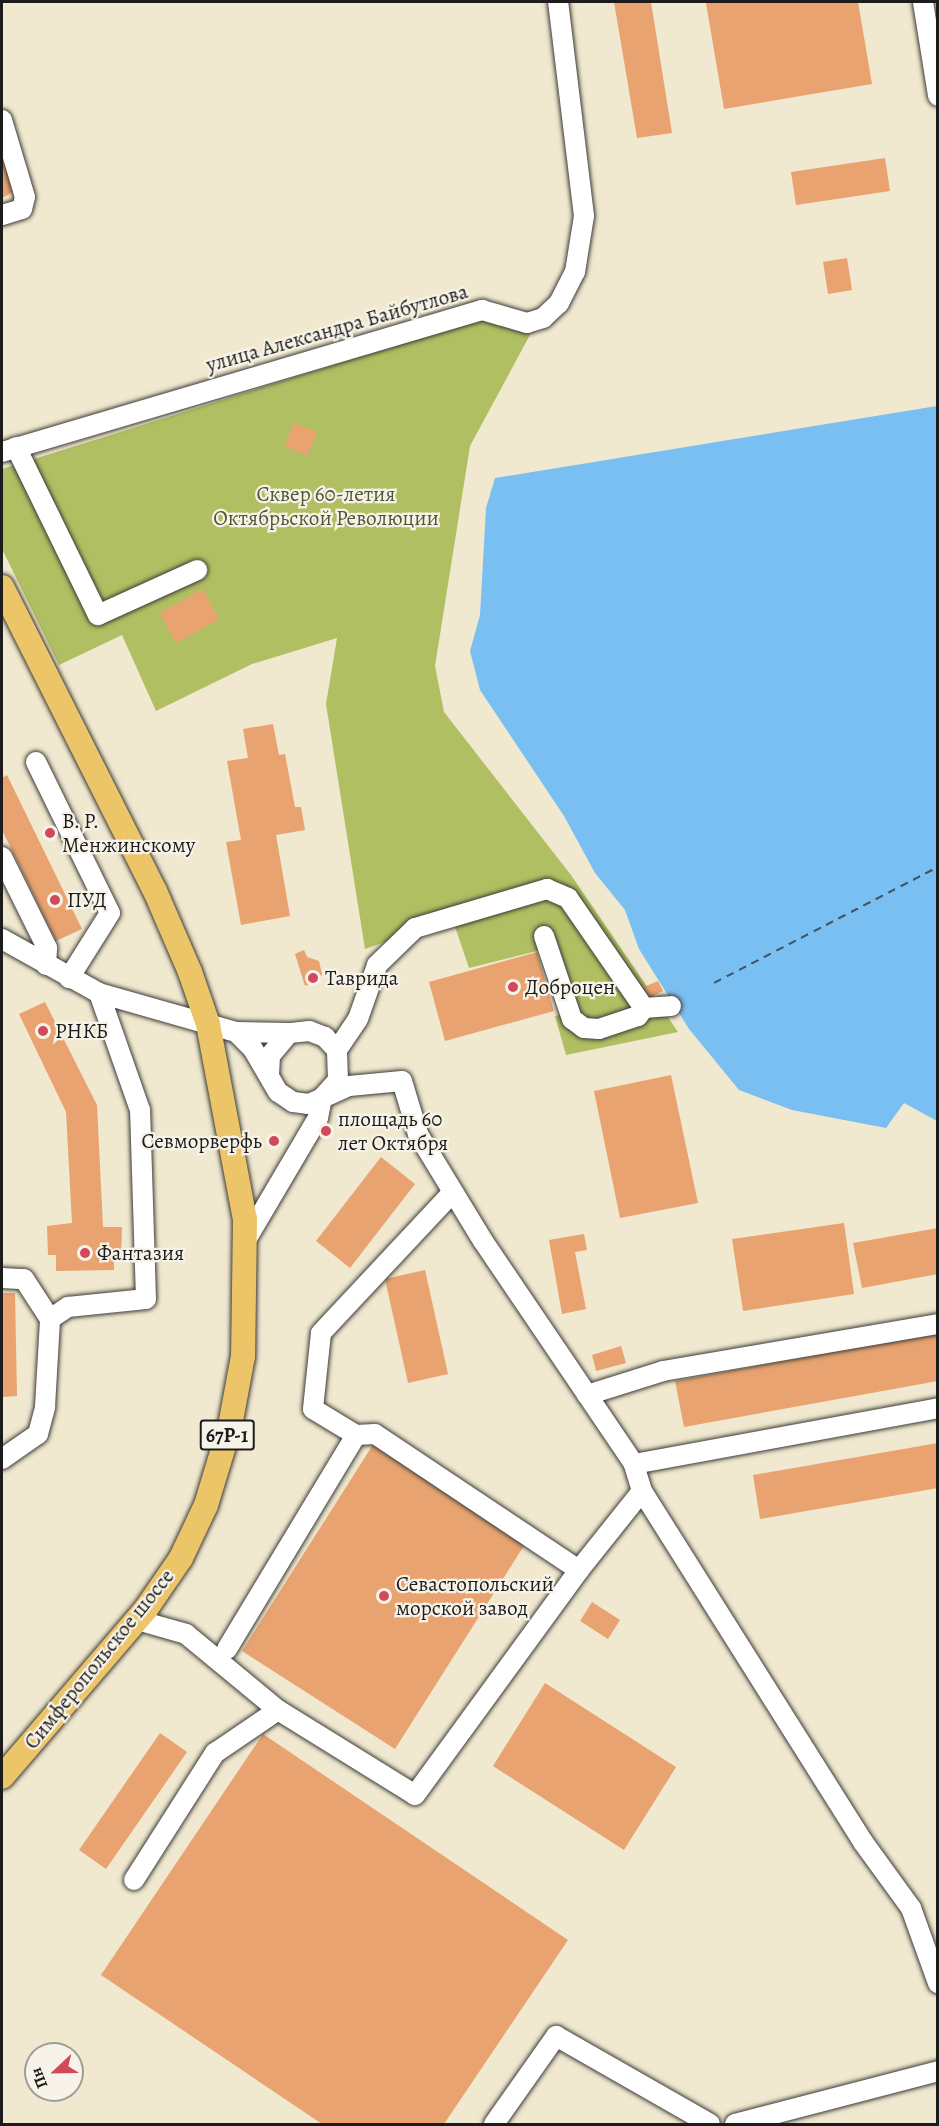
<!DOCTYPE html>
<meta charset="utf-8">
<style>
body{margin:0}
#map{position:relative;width:939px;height:2126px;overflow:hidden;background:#f0e8cf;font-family:Alegreya,serif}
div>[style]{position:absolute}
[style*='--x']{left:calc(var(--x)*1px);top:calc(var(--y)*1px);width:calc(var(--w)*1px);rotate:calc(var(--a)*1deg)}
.green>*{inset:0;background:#b0bf62}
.water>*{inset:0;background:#7abff1}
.ferry>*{height:1.5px;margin-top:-0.75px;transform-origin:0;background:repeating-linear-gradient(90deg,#3d5567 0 8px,transparent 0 14px)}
.building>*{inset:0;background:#e8a370}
.roads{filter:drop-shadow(0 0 2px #3c3b37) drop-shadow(0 0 2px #3c3b37)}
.minor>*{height:20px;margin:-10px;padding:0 10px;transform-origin:10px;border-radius:10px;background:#fff}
.major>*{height:24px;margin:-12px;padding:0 12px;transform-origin:12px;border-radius:12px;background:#edc569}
.dots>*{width:16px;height:16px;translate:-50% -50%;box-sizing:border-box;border:3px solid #f7f3e8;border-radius:50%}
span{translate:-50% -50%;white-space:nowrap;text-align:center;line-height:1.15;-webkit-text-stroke:4.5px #f7f3e8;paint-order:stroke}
.shield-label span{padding:2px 4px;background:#f7f3e8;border:2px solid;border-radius:4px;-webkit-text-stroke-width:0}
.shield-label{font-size:20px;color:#1c1c1c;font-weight:700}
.street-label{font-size:21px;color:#1c1c1c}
.park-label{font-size:21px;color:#505534}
.poi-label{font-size:21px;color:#1c1c1c}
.left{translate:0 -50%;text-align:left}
.right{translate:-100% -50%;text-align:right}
.frame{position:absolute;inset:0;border:3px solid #1c1c1c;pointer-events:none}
.north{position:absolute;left:24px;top:2042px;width:60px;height:60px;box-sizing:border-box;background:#f7f3e8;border:2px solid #9f9d96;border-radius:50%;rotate:248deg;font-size:16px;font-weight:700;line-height:24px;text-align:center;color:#1c1c1c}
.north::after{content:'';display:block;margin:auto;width:21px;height:27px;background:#d1495b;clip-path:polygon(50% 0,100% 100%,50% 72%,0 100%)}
</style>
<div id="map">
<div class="green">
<div style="clip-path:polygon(478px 320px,531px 333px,470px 446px,435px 666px,444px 712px,571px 875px,678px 1032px,566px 1055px,555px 1016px,560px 1015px,541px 950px,469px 968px,452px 918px,365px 949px,326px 704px,337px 638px,252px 664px,156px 711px,122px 635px,59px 665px,2px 549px,2px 469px)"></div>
</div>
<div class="water">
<div style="clip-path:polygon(937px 406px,937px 1121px,904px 1103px,886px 1128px,792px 1110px,739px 1090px,689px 1029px,639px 949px,625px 910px,595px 873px,564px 816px,480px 690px,470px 651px,480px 615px,486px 508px,495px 478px)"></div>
</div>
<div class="ferry">
<div style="--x:714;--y:983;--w:252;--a:-27.4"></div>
</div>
<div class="building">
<div style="clip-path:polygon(614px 2px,651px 2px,672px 133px,637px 138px)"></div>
<div style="clip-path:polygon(714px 2px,858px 2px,872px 84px,724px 109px,706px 3px)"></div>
<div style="clip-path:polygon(885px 158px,890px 191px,796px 205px,791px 172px)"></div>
<div style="clip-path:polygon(2px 159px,17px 190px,2px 198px)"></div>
<div style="clip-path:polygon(847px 258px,852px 290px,828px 294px,823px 262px)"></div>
<div style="clip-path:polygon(294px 423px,317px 432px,307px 456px,285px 446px)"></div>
<div style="clip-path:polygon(203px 589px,219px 619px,176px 643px,160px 613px)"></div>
<div style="clip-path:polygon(273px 724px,279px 755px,285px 754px,295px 807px,301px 807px,305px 830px,276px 835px,290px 916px,241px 925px,226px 842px,241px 840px,227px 761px,248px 758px,243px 729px)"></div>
<div style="clip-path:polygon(7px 775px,82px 929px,56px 941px,2px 830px,2px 778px)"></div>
<div style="clip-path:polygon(304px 950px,307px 957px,319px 961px,322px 974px,320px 980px,305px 986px,295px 954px)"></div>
<div style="clip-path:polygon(537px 952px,554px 1011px,445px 1041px,429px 982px)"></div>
<div style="clip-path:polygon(658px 981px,663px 991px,649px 998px,644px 987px)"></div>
<div style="clip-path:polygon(45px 1002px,97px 1105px,103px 1227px,122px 1227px,121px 1257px,114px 1256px,114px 1270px,56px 1271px,56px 1255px,48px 1255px,47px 1226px,72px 1223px,66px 1112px,19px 1014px)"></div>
<div style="clip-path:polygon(671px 1075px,698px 1203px,620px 1218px,594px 1091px)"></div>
<div style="clip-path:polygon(381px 1157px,415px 1184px,350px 1268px,316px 1241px)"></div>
<div style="clip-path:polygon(844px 1223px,854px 1294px,743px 1311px,732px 1239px)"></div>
<div style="clip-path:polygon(938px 1228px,938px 1274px,862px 1288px,853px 1243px)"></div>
<div style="clip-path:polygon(584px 1234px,587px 1250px,575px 1252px,586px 1309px,562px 1314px,549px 1240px)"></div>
<div style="clip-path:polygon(425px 1270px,448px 1374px,408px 1383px,385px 1279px)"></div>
<div style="clip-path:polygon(2px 1293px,15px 1293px,17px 1396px,2px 1397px)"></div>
<div style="clip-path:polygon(938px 1333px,938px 1381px,684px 1427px,675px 1381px)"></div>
<div style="clip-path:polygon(621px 1346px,626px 1363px,596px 1371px,592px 1355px)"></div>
<div style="clip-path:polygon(374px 1443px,527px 1541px,395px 1749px,242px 1651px)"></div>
<div style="clip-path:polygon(938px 1443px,938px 1488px,760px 1519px,753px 1475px)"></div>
<div style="clip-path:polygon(592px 1602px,620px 1620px,608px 1639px,580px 1621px)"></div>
<div style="clip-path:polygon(545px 1683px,676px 1767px,624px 1850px,493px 1766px)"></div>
<div style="clip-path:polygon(160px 1733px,187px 1752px,106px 1869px,79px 1850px)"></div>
<div style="clip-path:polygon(263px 1734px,568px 1940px,444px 2124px,322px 2124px,101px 1975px)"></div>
</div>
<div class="roads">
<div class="minor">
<div style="--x:923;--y:2;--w:95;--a:80.9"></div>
<div style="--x:2;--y:120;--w:80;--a:73.4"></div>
<div style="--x:25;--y:197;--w:12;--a:104"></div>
<div style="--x:22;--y:209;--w:21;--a:163"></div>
<div style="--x:16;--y:447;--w:187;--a:64"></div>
<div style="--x:98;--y:615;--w:109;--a:-24.4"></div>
<div style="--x:2;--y:452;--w:501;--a:-16.48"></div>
<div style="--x:482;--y:310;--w:47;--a:16.1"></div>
<div style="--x:527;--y:323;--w:17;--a:-17"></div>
<div style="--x:543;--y:318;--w:22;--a:-43"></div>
<div style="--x:559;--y:303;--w:35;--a:-63"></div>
<div style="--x:575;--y:272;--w:57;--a:-80.9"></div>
<div style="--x:584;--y:216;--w:216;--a:-96.9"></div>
<div style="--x:36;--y:762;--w:168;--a:63.9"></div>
<div style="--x:110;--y:913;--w:77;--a:122.2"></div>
<div style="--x:2;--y:857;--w:102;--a:63.7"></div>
<div style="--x:47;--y:948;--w:17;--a:93"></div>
<div style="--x:544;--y:936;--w:88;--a:71.4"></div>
<div style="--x:572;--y:1019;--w:15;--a:37"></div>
<div style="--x:584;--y:1028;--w:15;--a:4"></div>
<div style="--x:599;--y:1029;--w:41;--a:-18.4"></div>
<div style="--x:638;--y:1016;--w:10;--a:-53"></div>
<div style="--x:2;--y:939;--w:111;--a:29.1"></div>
<div style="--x:99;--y:993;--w:142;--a:15.9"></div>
<div style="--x:236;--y:1032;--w:53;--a:1.1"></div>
<div style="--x:337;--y:1050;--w:37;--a:-56"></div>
<div style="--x:358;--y:1019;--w:57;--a:-70.6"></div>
<div style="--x:377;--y:965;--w:53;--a:-44.2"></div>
<div style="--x:415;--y:928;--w:138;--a:-16.5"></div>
<div style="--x:547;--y:889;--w:23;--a:23"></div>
<div style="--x:568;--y:898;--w:134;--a:55.4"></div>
<div style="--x:644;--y:1008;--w:27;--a:-4"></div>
<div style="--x:246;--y:1240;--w:142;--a:-59.5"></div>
<div style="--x:318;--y:1118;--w:20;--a:-79"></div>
<div style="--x:322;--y:1098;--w:24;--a:-48"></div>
<div style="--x:338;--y:1080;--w:30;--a:-92"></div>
<div style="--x:337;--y:1050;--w:18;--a:-133"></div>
<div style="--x:325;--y:1037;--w:17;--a:-159"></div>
<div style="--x:309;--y:1031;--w:20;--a:174"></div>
<div style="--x:289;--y:1033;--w:30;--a:130"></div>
<div style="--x:270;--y:1056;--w:17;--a:93"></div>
<div style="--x:2;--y:1278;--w:22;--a:3"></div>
<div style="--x:24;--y:1279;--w:48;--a:57"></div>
<div style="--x:587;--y:1395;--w:80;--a:-17.5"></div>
<div style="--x:663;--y:1371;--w:279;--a:-9.7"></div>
<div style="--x:356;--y:1435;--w:50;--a:-148.8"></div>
<div style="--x:313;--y:1409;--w:76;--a:-84"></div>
<div style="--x:321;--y:1333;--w:193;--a:-46.9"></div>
<div style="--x:2;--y:1459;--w:44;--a:-34.8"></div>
<div style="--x:38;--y:1434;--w:28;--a:-75"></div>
<div style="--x:45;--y:1407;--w:88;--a:-86.7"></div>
<div style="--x:50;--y:1319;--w:22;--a:-34"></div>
<div style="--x:68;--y:1307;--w:78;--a:-5.9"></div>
<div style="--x:146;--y:1299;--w:189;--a:-91.8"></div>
<div style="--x:140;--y:1110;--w:124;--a:-109.3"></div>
<div style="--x:634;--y:1464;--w:309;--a:-10.4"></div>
<div style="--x:642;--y:1491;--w:415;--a:57.8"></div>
<div style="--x:863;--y:1842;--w:82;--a:54"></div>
<div style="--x:911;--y:1908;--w:80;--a:70.2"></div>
<div style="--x:137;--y:1620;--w:51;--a:15.9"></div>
<div style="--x:186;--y:1634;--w:119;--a:39.6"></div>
<div style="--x:227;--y:1649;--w:250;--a:-58.9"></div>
<div style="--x:356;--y:1435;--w:19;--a:-3"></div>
<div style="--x:375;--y:1434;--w:245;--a:33.7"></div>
<div style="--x:134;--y:1880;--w:151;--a:-57.5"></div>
<div style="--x:215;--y:1753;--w:76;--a:-34.3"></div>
<div style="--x:278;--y:1710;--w:161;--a:31.8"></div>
<div style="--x:415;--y:1795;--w:278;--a:-53.9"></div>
<div style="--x:579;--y:1570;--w:101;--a:-51.4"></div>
<div style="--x:642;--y:1491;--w:28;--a:-107"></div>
<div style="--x:634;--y:1464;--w:269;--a:-124.1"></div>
<div style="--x:483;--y:1241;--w:125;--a:-121.3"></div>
<div style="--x:418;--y:1134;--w:55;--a:-106.8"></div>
<div style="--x:402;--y:1081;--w:53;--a:174.6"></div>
<div style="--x:349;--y:1086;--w:44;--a:155.8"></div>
<div style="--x:309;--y:1104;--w:16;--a:-173"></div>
<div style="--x:293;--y:1102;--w:18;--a:-146"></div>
<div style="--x:278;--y:1092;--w:50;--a:-120.2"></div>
<div style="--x:253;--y:1049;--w:24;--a:-135"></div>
<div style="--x:494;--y:2124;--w:108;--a:-54.8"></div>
<div style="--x:556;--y:2036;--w:177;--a:29.7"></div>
<div style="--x:735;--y:2124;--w:210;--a:-14.6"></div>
</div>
<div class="major">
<div style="--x:2;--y:587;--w:340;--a:63.3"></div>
<div style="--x:155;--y:891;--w:88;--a:66.6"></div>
<div style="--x:190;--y:972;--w:55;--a:70.9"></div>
<div style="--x:208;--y:1024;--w:198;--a:79.3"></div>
<div style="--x:245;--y:1219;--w:137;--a:90.8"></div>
<div style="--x:243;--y:1356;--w:71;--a:100.5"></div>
<div style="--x:230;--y:1426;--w:83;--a:106.9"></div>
<div style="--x:206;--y:1505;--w:59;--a:115.3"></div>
<div style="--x:181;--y:1558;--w:62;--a:124.5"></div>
<div style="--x:146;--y:1609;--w:221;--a:130.6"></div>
</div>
</div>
<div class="dots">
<div style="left:50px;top:833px;background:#d1495b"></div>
<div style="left:55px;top:900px;background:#d1495b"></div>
<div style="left:313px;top:978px;background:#d1495b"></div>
<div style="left:513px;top:987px;background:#d1495b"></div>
<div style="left:43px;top:1031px;background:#d1495b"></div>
<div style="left:326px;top:1131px;background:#d1495b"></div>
<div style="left:274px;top:1141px;background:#d1495b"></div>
<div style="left:85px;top:1253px;background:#d1495b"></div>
<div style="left:384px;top:1596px;background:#d1495b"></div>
</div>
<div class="shield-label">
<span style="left:227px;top:1435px">67Р-1</span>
</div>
<div class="street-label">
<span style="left:337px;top:328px;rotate:-16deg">улица Александра Байбутлова</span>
<span style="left:99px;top:1659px;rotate:-51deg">Симферопольское шоссе</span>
</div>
<div class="park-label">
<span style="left:326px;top:506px">Сквер 60-летия<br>Октябрьской Революции</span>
</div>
<div class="poi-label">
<span class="left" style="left:62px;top:833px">В. Р.<br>Менжинскому</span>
<span class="left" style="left:67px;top:900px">ПУД</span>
<span class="left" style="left:325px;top:978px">Таврида</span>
<span class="left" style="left:525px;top:987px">Доброцен</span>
<span class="left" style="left:55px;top:1031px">РНКБ</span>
<span class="left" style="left:338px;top:1131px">площадь 60<br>лет Октября</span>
<span class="right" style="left:262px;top:1141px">Севморверфь</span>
<span class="left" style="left:97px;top:1253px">Фантазия</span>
<span class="left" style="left:396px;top:1596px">Севастопольский<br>морской завод</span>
</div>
<div class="frame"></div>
<div class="north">Пн</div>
</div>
